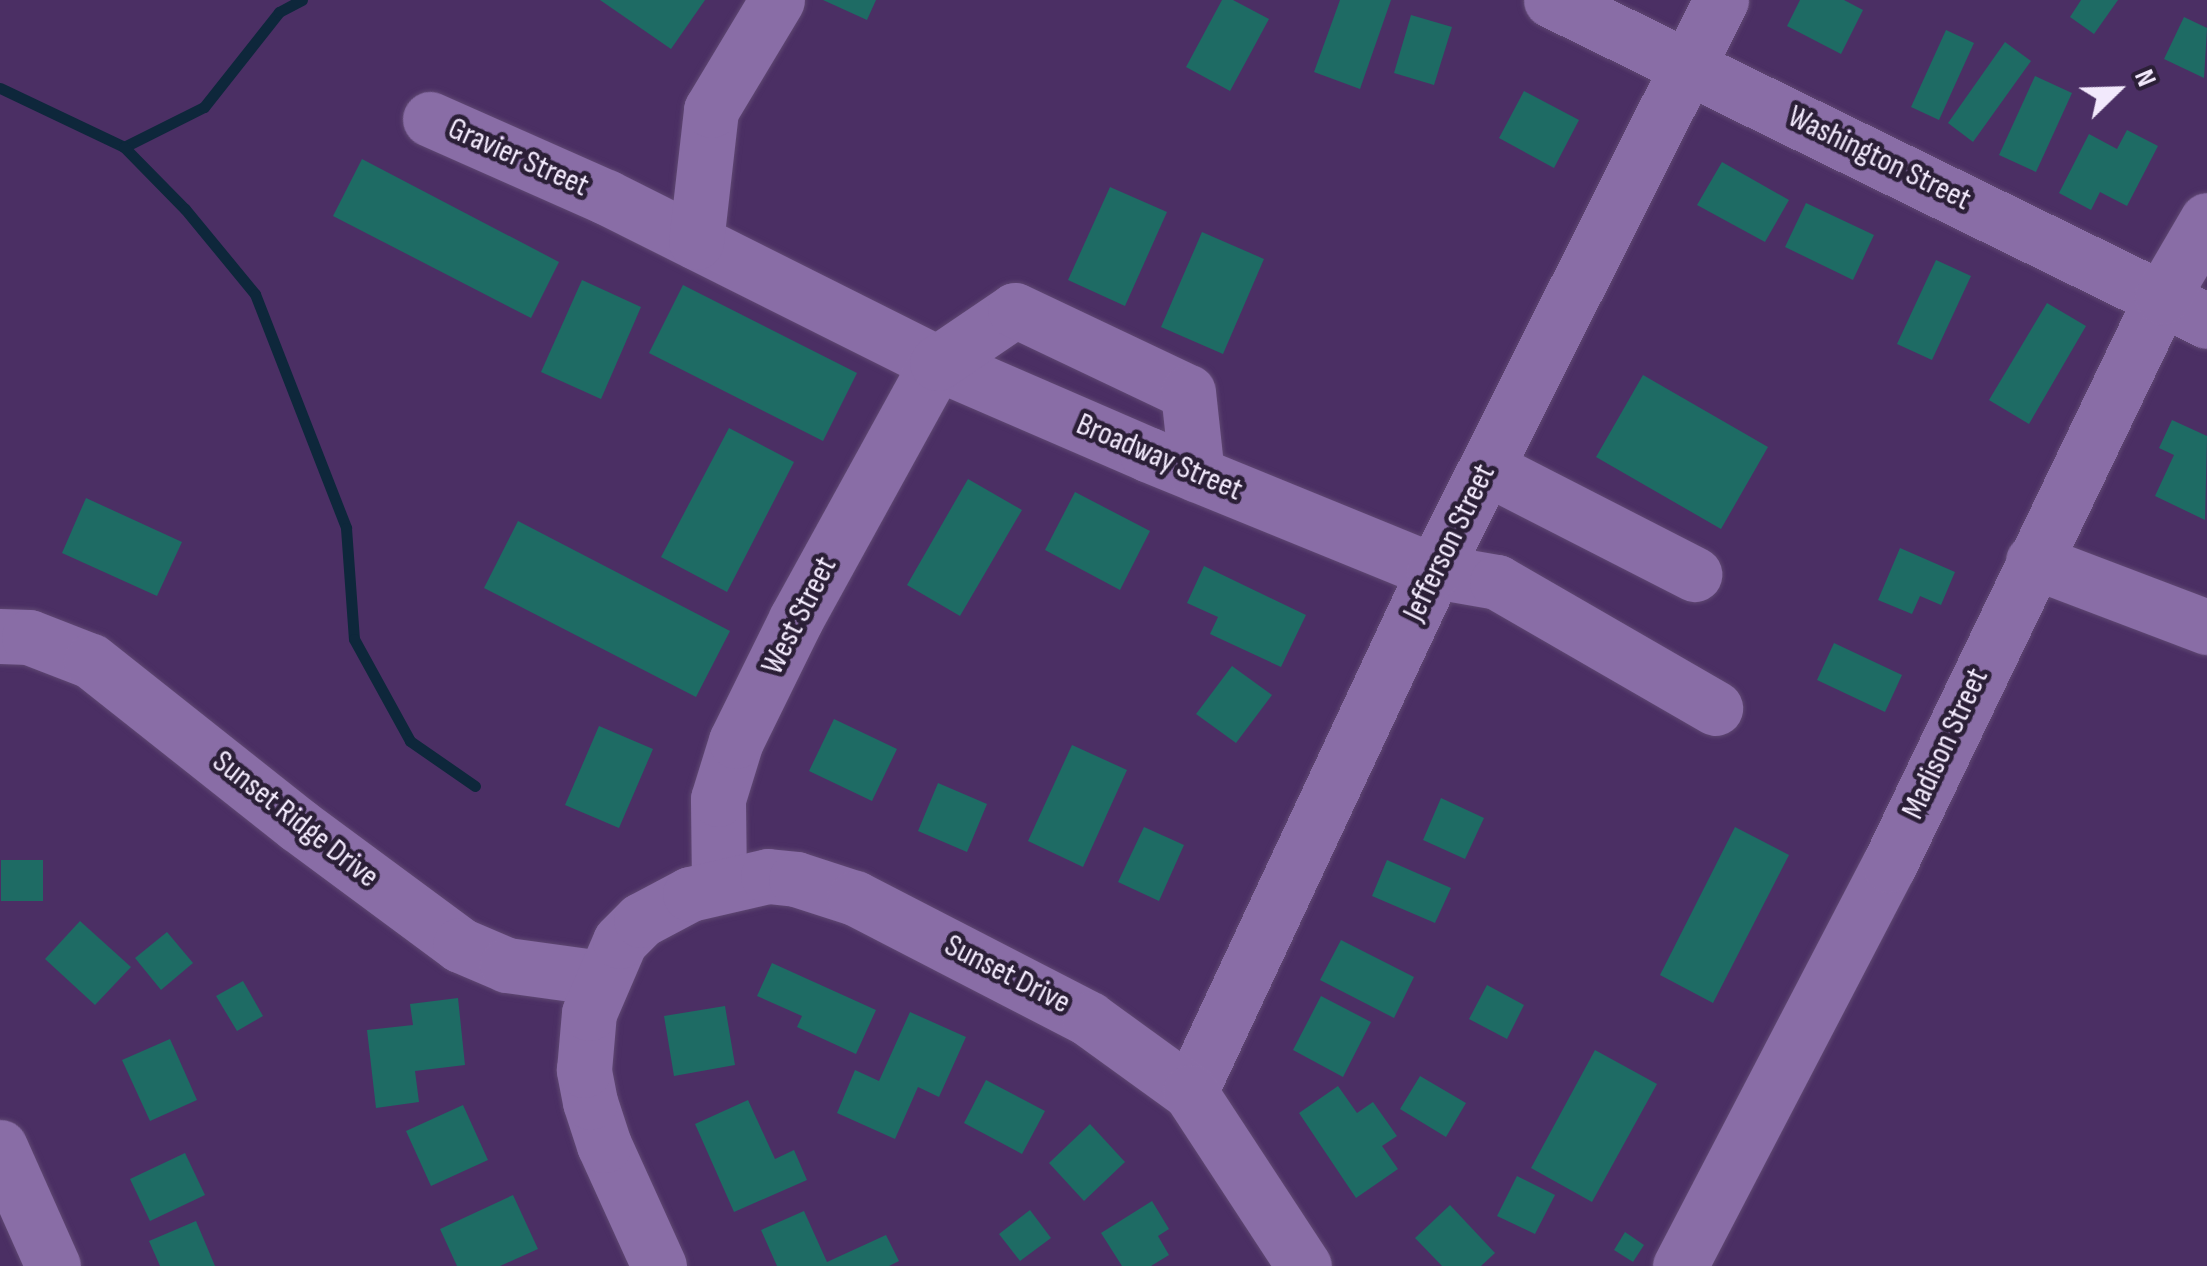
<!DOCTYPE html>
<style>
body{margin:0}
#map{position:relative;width:2207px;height:1266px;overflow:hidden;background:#4b2f64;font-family:"Sofia Sans Condensed",sans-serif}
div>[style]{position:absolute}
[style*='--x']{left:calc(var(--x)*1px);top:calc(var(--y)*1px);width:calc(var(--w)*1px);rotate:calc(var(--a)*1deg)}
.stream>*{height:11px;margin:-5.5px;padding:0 5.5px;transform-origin:5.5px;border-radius:5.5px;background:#0e273b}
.building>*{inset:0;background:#1e6b64}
.roads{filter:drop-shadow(0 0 2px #5f4872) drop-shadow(0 0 2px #5f4872)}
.minor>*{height:55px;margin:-27.5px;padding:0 27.5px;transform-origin:27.5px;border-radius:27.5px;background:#896da6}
span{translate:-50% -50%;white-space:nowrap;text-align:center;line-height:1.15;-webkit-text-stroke:9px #2b1f37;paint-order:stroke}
.street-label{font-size:32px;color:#f2e9fc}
.north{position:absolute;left:2067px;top:40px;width:100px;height:100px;-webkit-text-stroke:8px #2b1f37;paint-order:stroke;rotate:67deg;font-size:28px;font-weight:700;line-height:40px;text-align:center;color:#f2e9fc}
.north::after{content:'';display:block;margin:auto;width:35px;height:45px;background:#f2e9fc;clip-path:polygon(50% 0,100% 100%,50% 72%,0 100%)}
</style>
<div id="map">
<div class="stream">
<div style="--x:0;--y:88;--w:137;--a:25.4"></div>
<div style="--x:124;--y:147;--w:89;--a:-26.6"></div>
<div style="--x:204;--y:107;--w:121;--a:-51.7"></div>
<div style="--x:279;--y:12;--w:26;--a:-28"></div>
<div style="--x:124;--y:147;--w:87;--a:45.5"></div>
<div style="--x:185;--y:209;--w:110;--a:50.5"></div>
<div style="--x:255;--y:294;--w:251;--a:68.7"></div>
<div style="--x:346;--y:528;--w:111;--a:85.9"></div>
<div style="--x:354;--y:639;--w:116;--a:61.2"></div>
<div style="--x:410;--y:741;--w:79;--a:34.7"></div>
</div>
<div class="building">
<div style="clip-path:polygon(600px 0,705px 0,671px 49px)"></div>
<div style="clip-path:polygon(823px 0,876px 0,867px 20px)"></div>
<div style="clip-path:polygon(1222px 0,1233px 0,1269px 19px,1230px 91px,1186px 67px)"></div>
<div style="clip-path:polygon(1340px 0,1391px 0,1360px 89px,1314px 72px)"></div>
<div style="clip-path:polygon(1800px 0,1844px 0,1863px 10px,1841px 54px,1787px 26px)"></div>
<div style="clip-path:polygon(2081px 0,2118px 0,2094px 34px,2070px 17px)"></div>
<div style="clip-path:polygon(1411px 15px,1452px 27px,1434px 85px,1394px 73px)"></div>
<div style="clip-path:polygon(2184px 17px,2207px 28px,2204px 78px,2164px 59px)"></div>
<div style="clip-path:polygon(1946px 30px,1974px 43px,1939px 120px,1911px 107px)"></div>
<div style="clip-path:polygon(2005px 42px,2031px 61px,1973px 142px,1948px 123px)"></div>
<div style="clip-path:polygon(2035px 76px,2072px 93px,2036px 172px,1999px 155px)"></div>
<div style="clip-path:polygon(1524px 91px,1579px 120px,1554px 168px,1499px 138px)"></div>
<div style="clip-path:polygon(2127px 130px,2158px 146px,2127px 206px,2100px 192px,2091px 210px,2059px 193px,2089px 134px,2117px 149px)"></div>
<div style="clip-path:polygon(362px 159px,559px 262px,531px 318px,333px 216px)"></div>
<div style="clip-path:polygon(1722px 162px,1789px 200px,1765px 242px,1697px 205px)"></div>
<div style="clip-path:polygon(1110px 187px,1167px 212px,1125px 306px,1068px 280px)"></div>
<div style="clip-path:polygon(1806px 203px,1874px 235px,1853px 280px,1785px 247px)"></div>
<div style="clip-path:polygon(1202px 232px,1264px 259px,1223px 354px,1161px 327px)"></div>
<div style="clip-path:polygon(1936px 260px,1971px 276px,1932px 360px,1897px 344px)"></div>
<div style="clip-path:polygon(582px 280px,641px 307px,601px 399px,541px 372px)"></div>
<div style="clip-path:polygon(683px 285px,857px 373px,823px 441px,649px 353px)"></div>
<div style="clip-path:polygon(2047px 303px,2086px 326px,2029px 424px,1989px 400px)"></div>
<div style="clip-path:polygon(1643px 375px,1768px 447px,1721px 529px,1596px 457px)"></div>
<div style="clip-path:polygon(2172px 420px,2207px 436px,2205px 520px,2155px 496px,2174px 455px,2159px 448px)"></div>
<div style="clip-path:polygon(729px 428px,794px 462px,727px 592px,661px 557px)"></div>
<div style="clip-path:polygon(968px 479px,1022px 510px,960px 616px,907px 585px)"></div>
<div style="clip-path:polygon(1075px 492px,1150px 531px,1120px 590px,1045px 550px)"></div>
<div style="clip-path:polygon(86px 498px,182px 542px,157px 596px,62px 553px)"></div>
<div style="clip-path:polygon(518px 521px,730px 631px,696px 697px,484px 588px)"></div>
<div style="clip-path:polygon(1900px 548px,1955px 572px,1941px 605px,1920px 596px,1912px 614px,1878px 600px)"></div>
<div style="clip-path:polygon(1204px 566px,1306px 615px,1281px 667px,1210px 634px,1218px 617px,1187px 603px)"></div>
<div style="clip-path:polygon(1834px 643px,1902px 675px,1885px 712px,1817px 680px)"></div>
<div style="clip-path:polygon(1232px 666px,1272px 695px,1236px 743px,1196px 714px)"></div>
<div style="clip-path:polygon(834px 719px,897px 749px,872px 801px,809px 771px)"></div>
<div style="clip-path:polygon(599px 726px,653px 749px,619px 828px,565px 805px)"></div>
<div style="clip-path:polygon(1072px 745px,1127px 770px,1083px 867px,1028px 841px)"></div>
<div style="clip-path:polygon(938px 783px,987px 804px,967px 852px,918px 831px)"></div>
<div style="clip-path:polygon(1441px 798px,1484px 818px,1465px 859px,1423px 840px)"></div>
<div style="clip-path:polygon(1144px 827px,1184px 845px,1159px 901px,1118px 882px)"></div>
<div style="clip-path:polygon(1735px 827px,1789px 855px,1713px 1003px,1660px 975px)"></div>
<div style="clip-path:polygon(1px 860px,43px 860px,43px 901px,1px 901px)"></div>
<div style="clip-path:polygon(1387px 860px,1451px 888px,1435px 923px,1372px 896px)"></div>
<div style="clip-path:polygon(80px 921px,131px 967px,95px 1005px,45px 959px)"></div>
<div style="clip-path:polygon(167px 932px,193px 963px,161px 990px,135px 958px)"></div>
<div style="clip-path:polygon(1341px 940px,1414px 977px,1394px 1018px,1320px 980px)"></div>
<div style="clip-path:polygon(772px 963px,876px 1010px,856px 1054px,797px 1027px,802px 1016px,757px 996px)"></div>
<div style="clip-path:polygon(243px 981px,263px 1016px,237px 1031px,216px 996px)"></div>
<div style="clip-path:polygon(1487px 985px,1524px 1005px,1507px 1039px,1469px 1019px)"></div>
<div style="clip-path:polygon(1321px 996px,1371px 1022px,1343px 1077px,1293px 1050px)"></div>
<div style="clip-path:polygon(458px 998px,465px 1065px,415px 1071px,419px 1102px,376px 1108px,367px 1030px,413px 1025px,410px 1004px)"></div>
<div style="clip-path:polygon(725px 1006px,735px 1065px,674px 1076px,664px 1016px)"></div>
<div style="clip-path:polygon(910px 1012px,966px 1037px,939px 1097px,918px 1087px,895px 1139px,837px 1113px,855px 1070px,879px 1081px)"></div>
<div style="clip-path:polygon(170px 1039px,197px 1100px,150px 1121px,122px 1060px)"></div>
<div style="clip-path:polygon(1595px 1050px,1657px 1084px,1592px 1202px,1531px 1168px)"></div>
<div style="clip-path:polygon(1420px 1076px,1466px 1103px,1446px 1137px,1400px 1109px)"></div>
<div style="clip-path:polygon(986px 1080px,1045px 1111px,1022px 1154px,964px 1123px)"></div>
<div style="clip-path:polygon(1338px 1086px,1357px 1113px,1373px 1102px,1397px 1136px,1382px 1146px,1398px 1169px,1356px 1198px,1299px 1113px)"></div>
<div style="clip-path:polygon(748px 1100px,775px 1159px,794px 1150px,807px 1180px,734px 1212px,695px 1124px)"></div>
<div style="clip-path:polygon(463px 1105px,488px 1160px,431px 1186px,406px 1131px)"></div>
<div style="clip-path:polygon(1090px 1124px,1125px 1162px,1084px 1201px,1049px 1163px)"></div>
<div style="clip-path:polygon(185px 1153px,205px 1195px,150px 1221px,130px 1179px)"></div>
<div style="clip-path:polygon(1517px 1176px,1555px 1195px,1535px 1234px,1497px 1216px)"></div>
<div style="clip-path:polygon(513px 1195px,538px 1249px,500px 1266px,457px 1266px,440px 1229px)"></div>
<div style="clip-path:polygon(1152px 1201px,1169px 1229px,1158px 1236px,1169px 1255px,1151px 1266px,1122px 1266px,1101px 1233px)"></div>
<div style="clip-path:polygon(1450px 1205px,1495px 1253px,1481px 1266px,1442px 1266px,1415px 1238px)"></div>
<div style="clip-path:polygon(1030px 1210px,1051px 1238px,1020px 1261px,999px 1234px)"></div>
<div style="clip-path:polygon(804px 1211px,827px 1262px,886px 1235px,899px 1261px,889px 1266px,777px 1266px,761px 1230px)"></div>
<div style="clip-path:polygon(196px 1221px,215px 1266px,160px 1266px,149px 1241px)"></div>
<div style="clip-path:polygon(1625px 1232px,1644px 1245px,1633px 1262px,1614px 1250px)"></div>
</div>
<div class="roads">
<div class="minor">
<div style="--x:1551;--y:0;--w:730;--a:26.07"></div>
<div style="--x:430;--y:119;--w:193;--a:23.9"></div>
<div style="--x:606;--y:197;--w:370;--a:26.6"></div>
<div style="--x:937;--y:363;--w:229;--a:23.4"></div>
<div style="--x:1147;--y:454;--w:310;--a:22.2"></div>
<div style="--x:1434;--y:571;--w:64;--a:9.9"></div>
<div style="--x:1497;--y:582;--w:252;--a:30"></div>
<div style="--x:696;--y:242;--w:133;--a:-83.5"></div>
<div style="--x:711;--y:110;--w:128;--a:-59"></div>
<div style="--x:1487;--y:468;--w:233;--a:27.1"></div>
<div style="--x:2033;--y:561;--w:186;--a:20.8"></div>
<div style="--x:0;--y:636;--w:29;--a:2"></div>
<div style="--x:29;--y:637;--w:66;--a:21.2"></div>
<div style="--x:91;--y:661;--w:264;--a:38.4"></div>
<div style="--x:298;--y:825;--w:202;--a:36.5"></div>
<div style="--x:460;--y:945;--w:51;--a:23.1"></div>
<div style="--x:507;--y:965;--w:95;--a:7.9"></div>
<div style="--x:719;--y:884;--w:85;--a:-90.7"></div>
<div style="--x:718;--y:799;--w:61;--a:-72.8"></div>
<div style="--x:736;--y:741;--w:136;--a:-63.8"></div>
<div style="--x:796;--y:619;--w:292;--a:-61.2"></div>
<div style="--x:937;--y:363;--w:94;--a:-34.2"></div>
<div style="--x:1015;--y:310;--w:191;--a:25.4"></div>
<div style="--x:1188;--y:392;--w:83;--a:83.8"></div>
<div style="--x:1190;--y:1092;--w:575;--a:-64.9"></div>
<div style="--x:1434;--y:571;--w:639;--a:-63.31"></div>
<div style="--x:0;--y:1147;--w:130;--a:66"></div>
<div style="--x:659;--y:1266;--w:133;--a:-114.4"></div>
<div style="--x:604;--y:1145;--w:45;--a:-108"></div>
<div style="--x:590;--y:1102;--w:33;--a:-101"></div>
<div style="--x:584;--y:1070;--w:57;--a:-85"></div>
<div style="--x:589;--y:1013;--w:78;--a:-66.7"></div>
<div style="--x:620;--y:941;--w:30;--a:-45"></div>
<div style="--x:641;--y:920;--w:55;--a:-28"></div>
<div style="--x:690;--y:894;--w:80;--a:-13"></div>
<div style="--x:768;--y:876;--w:28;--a:6"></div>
<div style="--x:796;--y:879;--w:62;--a:17.9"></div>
<div style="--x:855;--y:898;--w:263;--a:27.3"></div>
<div style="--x:1089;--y:1019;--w:125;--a:35.9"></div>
<div style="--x:1190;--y:1092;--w:208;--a:56.8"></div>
<div style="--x:1680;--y:1266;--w:452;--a:-62.5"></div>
<div style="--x:1889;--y:865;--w:630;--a:-64.33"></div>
<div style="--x:2162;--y:297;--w:89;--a:-59.7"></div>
</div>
</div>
<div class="street-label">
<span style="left:518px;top:158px;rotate:24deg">Gravier Street</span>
<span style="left:1879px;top:159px;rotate:26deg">Washington Street</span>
<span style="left:1159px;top:458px;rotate:23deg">Broadway Street</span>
<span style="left:1450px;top:543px;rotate:-64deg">Jefferson Street</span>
<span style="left:800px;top:616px;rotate:-63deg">West Street</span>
<span style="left:1946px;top:744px;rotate:-65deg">Madison Street</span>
<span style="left:295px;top:820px;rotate:38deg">Sunset Ridge Drive</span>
<span style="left:1007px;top:975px;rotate:27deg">Sunset Drive</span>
</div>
<div class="north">N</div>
</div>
